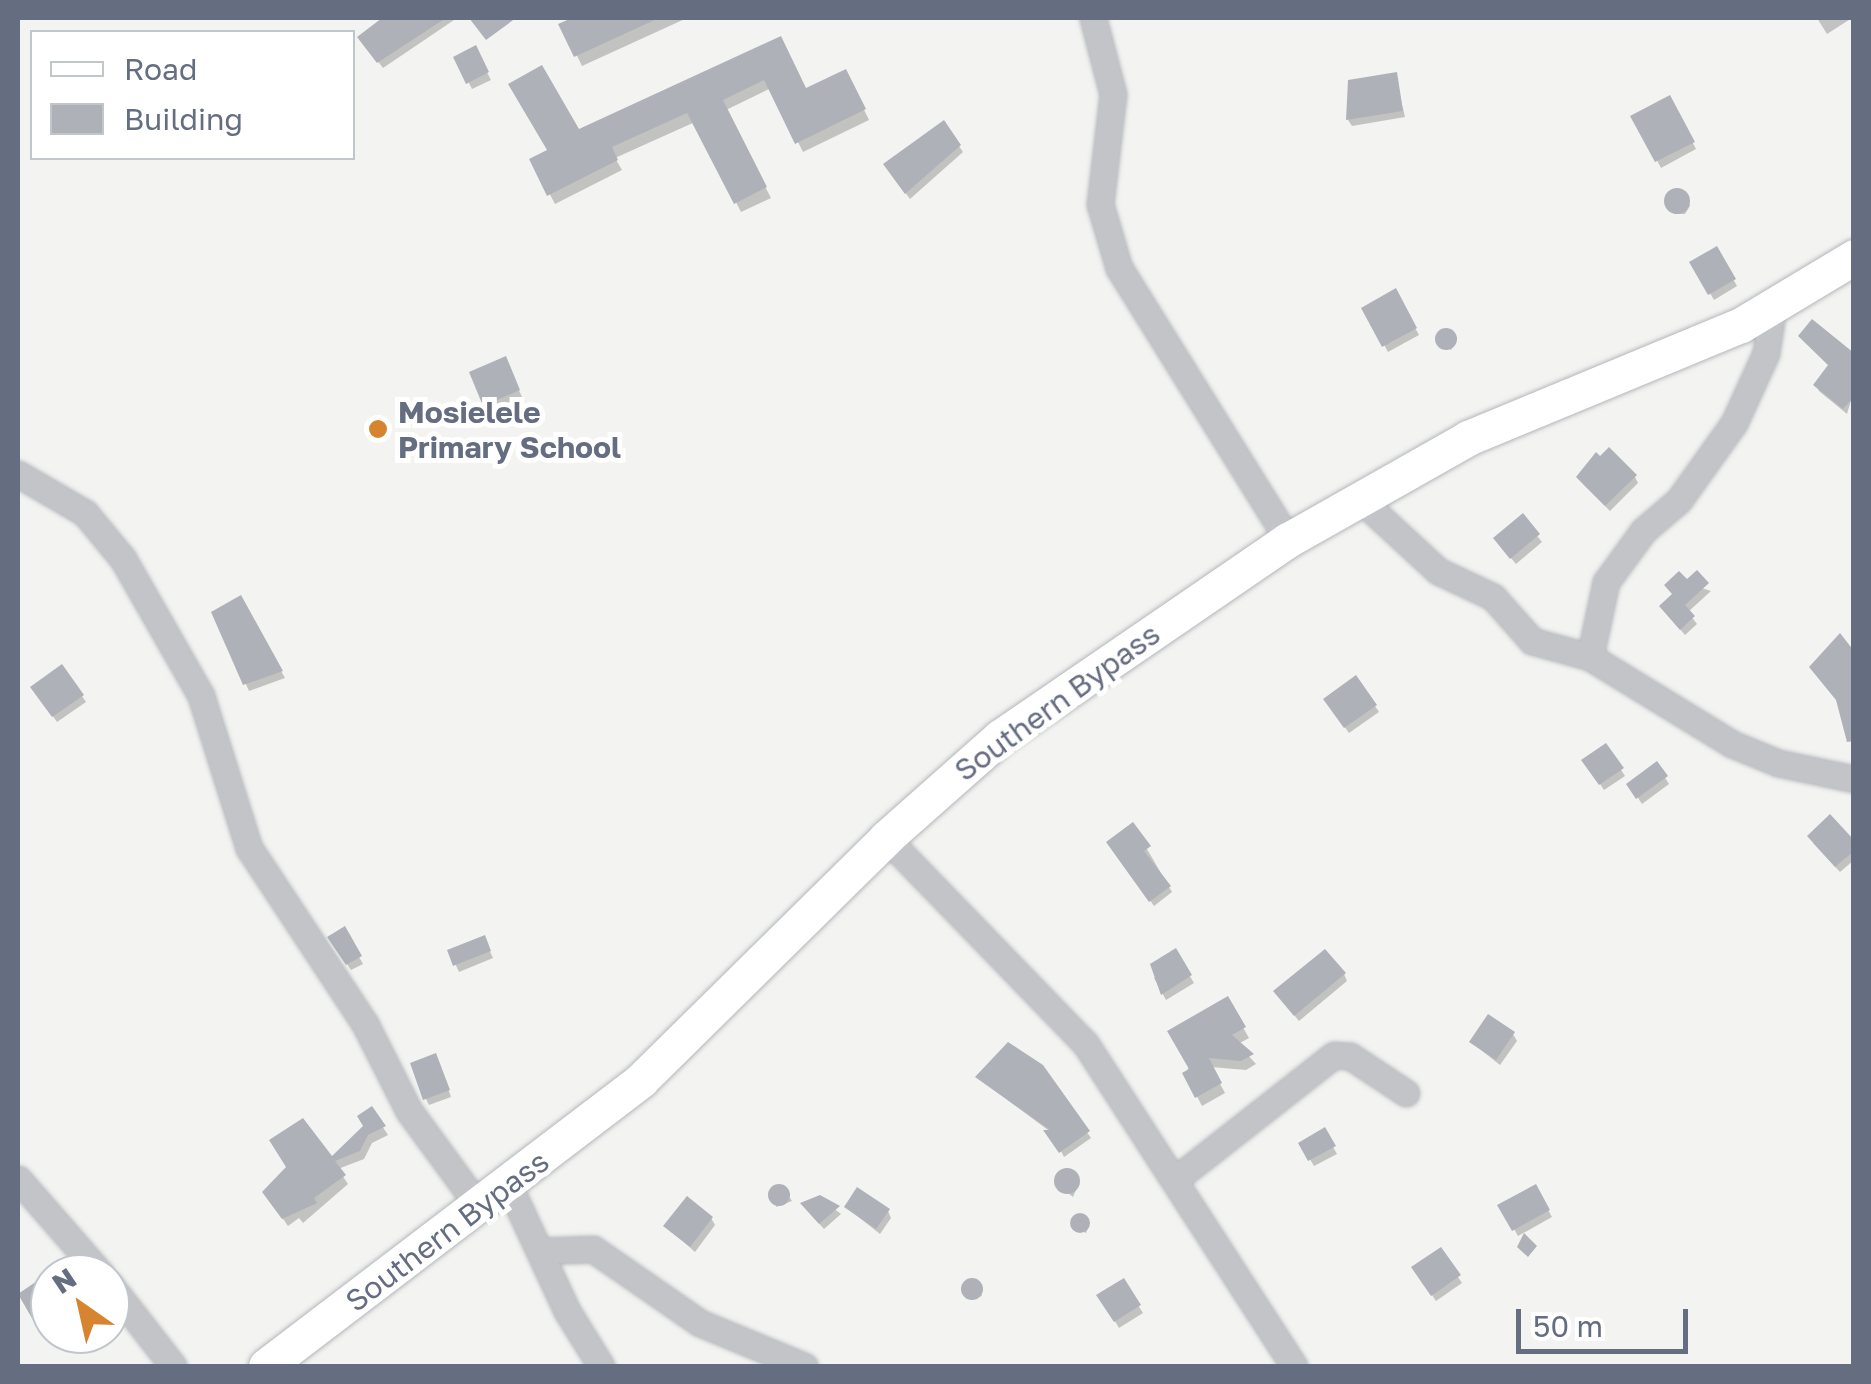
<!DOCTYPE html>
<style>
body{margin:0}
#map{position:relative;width:1871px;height:1384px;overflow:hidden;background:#f3f4f1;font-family:"Golos Text",sans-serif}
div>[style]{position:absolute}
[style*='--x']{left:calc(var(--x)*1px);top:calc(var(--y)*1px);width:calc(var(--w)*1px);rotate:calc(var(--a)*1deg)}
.shadow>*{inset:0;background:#0003}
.building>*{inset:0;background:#aeb1b8}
.round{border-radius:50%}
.roads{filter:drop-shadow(0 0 2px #b4b6bc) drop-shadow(0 0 2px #b4b6bc)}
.street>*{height:25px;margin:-12.5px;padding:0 12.5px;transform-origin:12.5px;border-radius:12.5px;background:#c2c4c8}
.secondary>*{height:35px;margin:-17.5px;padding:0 17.5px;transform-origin:17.5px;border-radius:17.5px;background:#fff}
.dots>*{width:28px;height:28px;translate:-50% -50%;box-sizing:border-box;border:5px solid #fff;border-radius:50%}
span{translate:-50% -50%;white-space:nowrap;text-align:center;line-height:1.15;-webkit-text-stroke:10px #fff;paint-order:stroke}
.poi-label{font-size:30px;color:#656d80;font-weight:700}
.left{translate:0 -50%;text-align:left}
.street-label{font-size:30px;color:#656d80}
.frame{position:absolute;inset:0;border:20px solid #656d80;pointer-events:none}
.legend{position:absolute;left:30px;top:30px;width:325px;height:130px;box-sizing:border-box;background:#fff;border:2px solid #c1c5cc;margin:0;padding:12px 18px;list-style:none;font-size:30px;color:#656d80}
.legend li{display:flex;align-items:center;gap:20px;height:50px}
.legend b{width:50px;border:2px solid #c1c5cc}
.north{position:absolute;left:30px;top:1254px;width:100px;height:100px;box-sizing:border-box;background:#fff;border:2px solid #c1c5cc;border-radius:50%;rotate:326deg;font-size:28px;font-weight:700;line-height:40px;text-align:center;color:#656d80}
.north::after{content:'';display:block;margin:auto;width:35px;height:45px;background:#d6842f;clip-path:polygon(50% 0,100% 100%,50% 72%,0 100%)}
.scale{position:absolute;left:1516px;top:1309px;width:172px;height:45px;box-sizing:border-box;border:5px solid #656d80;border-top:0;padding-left:12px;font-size:30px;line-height:35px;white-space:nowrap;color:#656d80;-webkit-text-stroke:8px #fff;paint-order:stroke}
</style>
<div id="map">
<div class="shadow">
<div style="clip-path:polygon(385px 18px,457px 18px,383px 68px,360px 38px)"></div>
<div style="clip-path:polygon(579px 18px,687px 18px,582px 66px,562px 25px)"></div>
<div style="clip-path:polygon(1817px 18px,1852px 18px,1827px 34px)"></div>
<div style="clip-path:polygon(780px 40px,806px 91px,850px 81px,869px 120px,803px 152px,771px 88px,726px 110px,771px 198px,741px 212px,695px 122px,615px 158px,622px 170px,555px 204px,532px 161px,578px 132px)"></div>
<div style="clip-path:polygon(475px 49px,491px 80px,472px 89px,456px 58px)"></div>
<div style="clip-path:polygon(1395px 75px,1405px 117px,1352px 126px,1348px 120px)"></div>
<div style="clip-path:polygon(1669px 98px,1696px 149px,1661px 168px,1634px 117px)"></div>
<div style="clip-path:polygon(944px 124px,963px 152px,910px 199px,890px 172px)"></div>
<div style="clip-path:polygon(1684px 193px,1690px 206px,1685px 214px,1674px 214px,1666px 194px)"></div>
<div style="clip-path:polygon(1716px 249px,1737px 286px,1714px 300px,1692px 262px)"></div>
<div style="clip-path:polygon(1396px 292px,1419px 335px,1388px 352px,1365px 309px)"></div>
<div style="clip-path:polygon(1444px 331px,1456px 340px,1451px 350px,1438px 342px)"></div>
<div style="clip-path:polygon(1801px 336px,1854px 390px,1847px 414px,1819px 391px,1816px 385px,1830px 367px)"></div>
<div style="clip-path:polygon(508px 366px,522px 397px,489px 411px,486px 405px)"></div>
<div style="clip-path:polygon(1635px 477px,1638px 483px,1610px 511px,1583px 484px)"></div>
<div style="clip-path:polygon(1522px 517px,1542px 542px,1516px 564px,1500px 545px)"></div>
<div style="clip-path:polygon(1687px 583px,1711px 591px,1688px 612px,1697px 624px,1685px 635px,1666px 613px)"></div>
<div style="clip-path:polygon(240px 598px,285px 678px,249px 691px,214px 613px)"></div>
<div style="clip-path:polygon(37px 694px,82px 696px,86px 702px,57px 722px)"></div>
<div style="clip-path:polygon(1330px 706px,1375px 706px,1379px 712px,1349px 733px)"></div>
<div style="clip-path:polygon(1606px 746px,1625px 776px,1604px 790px,1585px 761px)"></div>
<div style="clip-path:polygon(1657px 765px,1669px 784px,1642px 804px,1629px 784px)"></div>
<div style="clip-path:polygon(1133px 825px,1172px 892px,1154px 906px,1112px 847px)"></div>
<div style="clip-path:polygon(1813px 843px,1854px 844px,1854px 860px,1840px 872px)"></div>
<div style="clip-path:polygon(344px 930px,363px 964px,351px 970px,330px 938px)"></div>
<div style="clip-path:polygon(487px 945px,493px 958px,459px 972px,450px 952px)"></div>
<div style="clip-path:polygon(1175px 952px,1194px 983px,1166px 1000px,1154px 978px)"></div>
<div style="clip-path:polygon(1344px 974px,1347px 981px,1299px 1021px,1280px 998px)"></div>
<div style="clip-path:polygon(1227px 999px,1249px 1038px,1238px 1044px,1256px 1064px,1246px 1070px,1211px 1067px,1225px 1093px,1202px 1106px,1185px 1074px)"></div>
<div style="clip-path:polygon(1513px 1034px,1517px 1041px,1500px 1065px,1472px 1043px)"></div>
<div style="clip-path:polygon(439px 1063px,451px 1097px,429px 1105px,426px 1099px)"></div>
<div style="clip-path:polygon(1041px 1066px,1091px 1138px,1064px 1157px,1052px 1133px,978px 1078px)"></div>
<div style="clip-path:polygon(371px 1109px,388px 1135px,372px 1143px,364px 1159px,338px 1169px,348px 1184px,303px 1223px,299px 1218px,288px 1226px,270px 1200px,331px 1159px,366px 1127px)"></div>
<div style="clip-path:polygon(1324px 1131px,1337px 1154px,1314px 1166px,1301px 1144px)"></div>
<div style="clip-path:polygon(1066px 1168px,1079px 1182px,1073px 1197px,1058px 1185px)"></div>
<div style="clip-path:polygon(1535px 1187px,1552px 1217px,1518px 1236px,1501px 1206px)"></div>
<div style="clip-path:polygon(783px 1188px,792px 1201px,776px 1207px,774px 1189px)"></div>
<div style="clip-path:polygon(820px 1198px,841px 1214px,824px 1229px,807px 1210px)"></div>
<div style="clip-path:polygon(847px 1208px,888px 1211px,891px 1218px,880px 1234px)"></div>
<div style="clip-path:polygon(1078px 1216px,1090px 1222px,1086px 1233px,1073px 1227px)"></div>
<div style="clip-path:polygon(711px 1218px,715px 1225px,695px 1252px,666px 1226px)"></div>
<div style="clip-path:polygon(1440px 1250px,1462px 1283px,1436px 1301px,1414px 1268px)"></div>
<div style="clip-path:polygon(1123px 1281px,1143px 1313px,1119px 1328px,1100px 1296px)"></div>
<div style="clip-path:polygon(977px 1282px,982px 1296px,970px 1300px,965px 1287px)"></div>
<div style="clip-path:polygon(39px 1283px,50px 1299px,50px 1316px,38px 1325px,20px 1296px)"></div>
</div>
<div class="building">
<div style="clip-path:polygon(382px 18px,446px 18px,377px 63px,357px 37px)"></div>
<div style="clip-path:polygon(469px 18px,516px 18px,486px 40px)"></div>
<div style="clip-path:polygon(572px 18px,659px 18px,574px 57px,558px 24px)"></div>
<div style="clip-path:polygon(781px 36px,806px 88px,846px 69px,866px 109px,795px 144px,764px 80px,723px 100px,767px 187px,734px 204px,687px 113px,612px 147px,618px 160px,547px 196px,529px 159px,547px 150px,508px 84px,542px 65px,579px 129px)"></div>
<div style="clip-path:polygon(476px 45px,489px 72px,466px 84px,453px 57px)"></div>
<div style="clip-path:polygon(1397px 72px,1403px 111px,1346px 120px,1348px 80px)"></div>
<div style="clip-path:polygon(1670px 95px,1695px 142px,1655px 162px,1630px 116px)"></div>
<div style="clip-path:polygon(944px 120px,961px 145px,905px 194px,883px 164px)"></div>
<div class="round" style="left:1664px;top:188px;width:26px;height:26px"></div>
<div style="clip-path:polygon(1717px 246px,1736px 279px,1708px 295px,1689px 262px)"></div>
<div style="clip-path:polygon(1396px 288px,1417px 328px,1382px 347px,1361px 308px)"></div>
<div style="clip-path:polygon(1812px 319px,1854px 353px,1854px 397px,1843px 409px,1813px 385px,1828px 365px,1798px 336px)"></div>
<div class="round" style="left:1435px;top:328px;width:22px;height:22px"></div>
<div style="clip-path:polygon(506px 356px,520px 390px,483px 406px,469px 372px)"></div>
<div style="clip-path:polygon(1609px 447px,1637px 475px,1605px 506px,1576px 477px,1596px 452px,1600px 456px)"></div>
<div style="clip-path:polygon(1523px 513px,1540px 534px,1510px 559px,1493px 538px)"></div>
<div style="clip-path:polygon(1697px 570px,1709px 583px,1685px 605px,1695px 616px,1680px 630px,1659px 606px,1672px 594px,1664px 585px,1679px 571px,1687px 579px)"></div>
<div style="clip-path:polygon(241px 595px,283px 671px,243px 685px,211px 612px)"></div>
<div style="clip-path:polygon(1840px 633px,1854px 651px,1854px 741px,1847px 742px,1836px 700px,1809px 667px)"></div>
<div style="clip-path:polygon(62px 664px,84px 695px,52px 717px,30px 687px)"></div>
<div style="clip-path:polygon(1356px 675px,1377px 705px,1344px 728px,1323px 699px)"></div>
<div style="clip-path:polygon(1606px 743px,1624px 768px,1599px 785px,1581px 760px)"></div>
<div style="clip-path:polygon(1657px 761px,1668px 776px,1636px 799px,1626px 784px)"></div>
<div style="clip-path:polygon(1830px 814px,1854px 840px,1854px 851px,1835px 867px,1807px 836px)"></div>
<div style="clip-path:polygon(1133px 822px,1151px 846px,1144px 851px,1171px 886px,1149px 902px,1106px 842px)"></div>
<div style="clip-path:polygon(345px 926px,362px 956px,346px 965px,327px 937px)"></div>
<div style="clip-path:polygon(485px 935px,491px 951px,453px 966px,447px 950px)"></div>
<div style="clip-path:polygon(1176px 948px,1192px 975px,1161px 995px,1150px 964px)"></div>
<div style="clip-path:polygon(1325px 949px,1346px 973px,1294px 1016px,1273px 991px)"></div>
<div style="clip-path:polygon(1228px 996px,1246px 1027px,1232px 1035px,1254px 1054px,1241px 1061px,1209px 1058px,1222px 1083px,1195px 1098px,1182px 1073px,1189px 1069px,1167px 1031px)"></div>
<div style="clip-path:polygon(1488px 1014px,1515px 1032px,1496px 1060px,1469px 1042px)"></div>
<div style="clip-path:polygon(1008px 1042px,1043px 1065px,1090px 1131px,1059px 1153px,1043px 1130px,1050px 1130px,975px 1077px)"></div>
<div style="clip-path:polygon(436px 1053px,450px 1090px,423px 1100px,410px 1063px)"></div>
<div style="clip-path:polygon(372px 1106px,386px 1126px,368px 1135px,360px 1151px,335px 1161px,346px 1175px,314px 1198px,317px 1203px,282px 1219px,262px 1192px,286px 1167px,269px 1140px,303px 1118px,332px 1156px,363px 1126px,357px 1116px)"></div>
<div style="clip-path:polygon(1325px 1127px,1336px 1146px,1308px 1161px,1298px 1143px)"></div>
<div class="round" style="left:1054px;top:1168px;width:26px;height:26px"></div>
<div style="clip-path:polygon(1536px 1184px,1550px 1210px,1512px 1231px,1497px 1205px)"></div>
<div class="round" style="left:768px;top:1184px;width:22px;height:22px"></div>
<div style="clip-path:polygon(857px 1187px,890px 1209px,876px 1229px,844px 1207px)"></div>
<div style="clip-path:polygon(820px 1195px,840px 1206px,819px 1224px,800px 1203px)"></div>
<div style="clip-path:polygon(687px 1196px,713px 1217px,690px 1247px,663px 1226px)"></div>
<div class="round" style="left:1070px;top:1213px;width:20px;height:20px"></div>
<div style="clip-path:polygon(1524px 1233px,1537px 1246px,1528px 1257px,1517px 1247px)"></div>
<div style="clip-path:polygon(1441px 1247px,1461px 1275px,1431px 1296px,1411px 1267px)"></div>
<div class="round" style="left:961px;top:1278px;width:22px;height:22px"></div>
<div style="clip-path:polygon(1124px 1278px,1141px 1305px,1114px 1322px,1096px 1295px)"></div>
<div style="clip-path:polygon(40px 1279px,50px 1308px,33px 1320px,18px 1294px)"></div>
</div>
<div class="roads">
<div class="street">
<div style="--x:1093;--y:18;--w:79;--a:75.3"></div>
<div style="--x:1113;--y:94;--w:111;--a:96.7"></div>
<div style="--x:1100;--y:204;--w:67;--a:73.5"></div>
<div style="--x:1119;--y:268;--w:320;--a:58.1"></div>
<div style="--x:18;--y:474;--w:78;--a:30.2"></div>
<div style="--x:85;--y:513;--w:60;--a:50.4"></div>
<div style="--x:123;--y:559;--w:158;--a:60.3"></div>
<div style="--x:201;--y:696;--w:159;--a:72.5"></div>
<div style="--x:249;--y:848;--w:211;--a:56.6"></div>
<div style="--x:365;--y:1024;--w:97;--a:63.2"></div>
<div style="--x:409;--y:1111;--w:120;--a:53.8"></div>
<div style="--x:1360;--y:499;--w:106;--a:42.7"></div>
<div style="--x:1438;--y:571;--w:61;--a:25.3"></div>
<div style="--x:1493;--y:597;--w:59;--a:48.4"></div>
<div style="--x:1532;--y:641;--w:60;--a:15.4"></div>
<div style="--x:1590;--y:657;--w:167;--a:31.5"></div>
<div style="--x:1732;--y:744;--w:50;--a:22.4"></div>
<div style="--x:1778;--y:763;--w:78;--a:11.9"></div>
<div style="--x:1590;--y:657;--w:77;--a:-78"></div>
<div style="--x:1606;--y:582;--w:63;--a:-54"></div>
<div style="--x:1643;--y:531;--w:48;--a:-40.7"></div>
<div style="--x:1679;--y:500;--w:95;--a:-54.5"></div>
<div style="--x:1734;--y:423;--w:77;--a:-65.4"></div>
<div style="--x:1766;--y:353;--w:47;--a:-81.3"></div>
<div style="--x:886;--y:838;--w:286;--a:45.9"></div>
<div style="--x:1085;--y:1043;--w:385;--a:57.1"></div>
<div style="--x:1177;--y:1178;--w:199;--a:-38.1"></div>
<div style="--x:1334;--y:1055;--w:16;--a:4"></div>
<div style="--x:1350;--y:1056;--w:67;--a:33.5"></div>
<div style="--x:18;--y:1179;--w:126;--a:48.9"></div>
<div style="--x:509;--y:1186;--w:138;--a:65.1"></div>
<div style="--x:567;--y:1311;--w:65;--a:58.3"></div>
<div style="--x:540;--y:1251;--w:53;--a:-2.2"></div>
<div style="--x:593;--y:1249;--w:130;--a:34.7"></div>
<div style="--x:700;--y:1323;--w:113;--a:22.5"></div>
<div style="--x:110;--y:1285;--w:103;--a:52.1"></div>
</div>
<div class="secondary">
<div style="--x:266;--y:1366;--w:472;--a:-37.3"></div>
<div style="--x:641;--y:1080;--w:344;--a:-44.6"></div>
<div style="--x:886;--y:838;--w:152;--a:-41.5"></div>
<div style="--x:1000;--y:737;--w:349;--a:-34.4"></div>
<div style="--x:1288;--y:540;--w:207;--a:-29.5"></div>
<div style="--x:1468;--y:438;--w:295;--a:-22.5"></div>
<div style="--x:1741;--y:325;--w:132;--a:-31"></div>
</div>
</div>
<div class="dots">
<div style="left:378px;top:429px;background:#d6842f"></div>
</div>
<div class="poi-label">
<span class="left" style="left:398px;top:429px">Mosielele<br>Primary School</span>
</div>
<div class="street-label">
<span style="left:1057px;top:702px;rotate:-36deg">Southern Bypass</span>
<span style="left:447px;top:1231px;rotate:-37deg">Southern Bypass</span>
</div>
<div class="frame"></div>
<ul class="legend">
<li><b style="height:12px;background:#fff"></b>Road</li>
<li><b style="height:28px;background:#aeb1b8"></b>Building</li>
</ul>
<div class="north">N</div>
<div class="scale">50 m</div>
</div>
